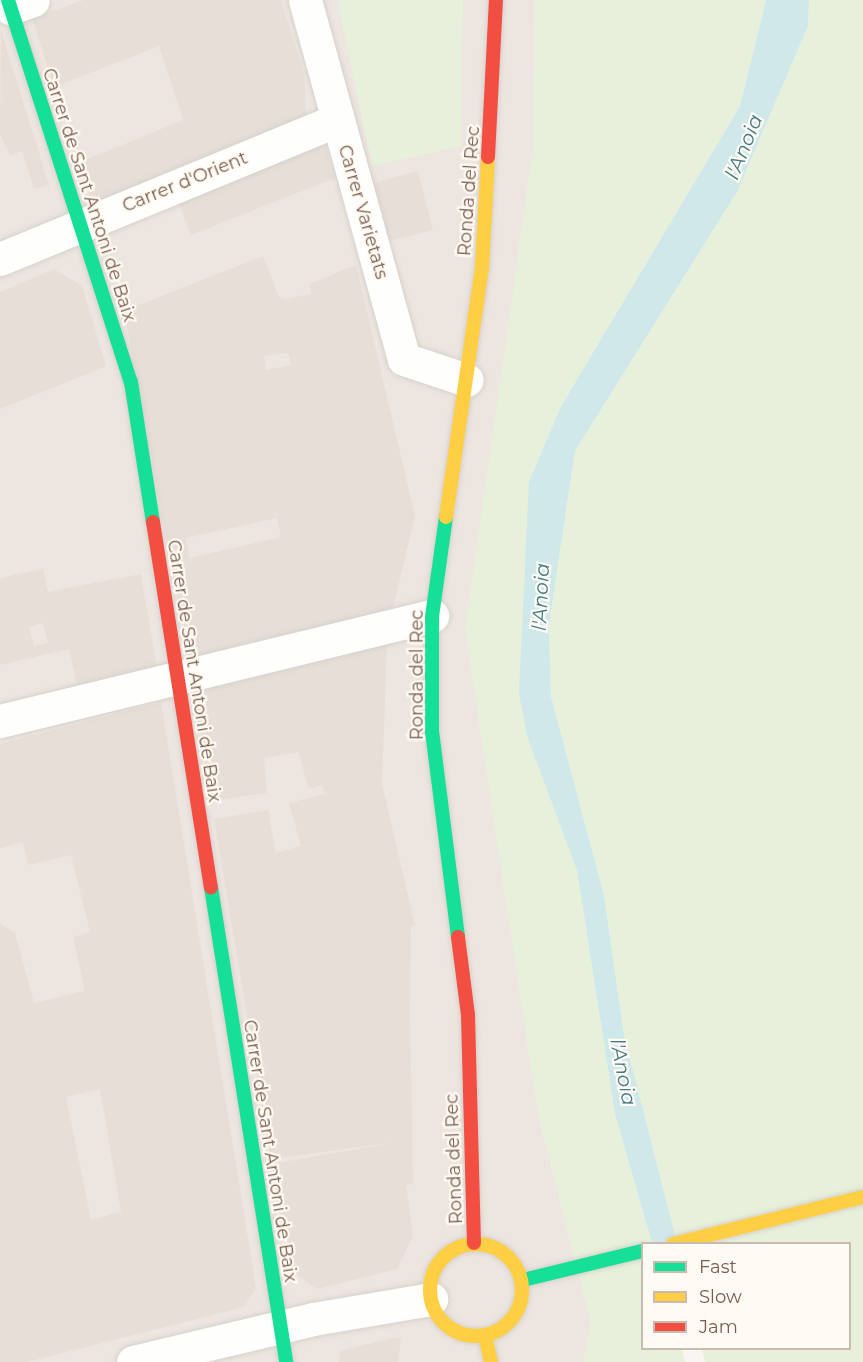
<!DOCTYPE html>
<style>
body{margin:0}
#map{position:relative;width:863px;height:1362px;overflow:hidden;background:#f9f5f0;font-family:Montserrat,sans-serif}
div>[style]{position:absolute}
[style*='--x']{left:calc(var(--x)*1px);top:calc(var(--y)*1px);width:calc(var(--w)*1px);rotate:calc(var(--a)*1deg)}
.industrial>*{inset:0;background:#ede5e0}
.green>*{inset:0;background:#e7f0db}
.water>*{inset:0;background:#d0e8ea}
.building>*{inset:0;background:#e6ded7}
.roads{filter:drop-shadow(0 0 2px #d7d1cb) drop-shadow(0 0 2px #d7d1cb)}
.street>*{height:33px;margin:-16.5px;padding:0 16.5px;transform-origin:16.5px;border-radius:16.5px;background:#fefefd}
.fast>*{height:14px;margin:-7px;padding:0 7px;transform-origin:7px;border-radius:7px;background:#16e098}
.slow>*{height:14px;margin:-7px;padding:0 7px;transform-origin:7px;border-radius:7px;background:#ffcf43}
.slow>.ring{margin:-7px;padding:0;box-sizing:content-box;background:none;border:14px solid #ffcf43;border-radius:50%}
.jam>*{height:14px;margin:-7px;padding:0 7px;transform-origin:7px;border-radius:7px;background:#f24e42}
span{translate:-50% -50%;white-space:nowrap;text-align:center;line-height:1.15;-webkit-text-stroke:4.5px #fffaf3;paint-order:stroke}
.street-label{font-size:18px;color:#7a5c4d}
.water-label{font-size:20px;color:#437c86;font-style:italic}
.legend{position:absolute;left:641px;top:1242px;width:210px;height:108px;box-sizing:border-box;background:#fffaf3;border:2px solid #cabbb1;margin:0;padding:8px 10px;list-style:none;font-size:18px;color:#7a5c4d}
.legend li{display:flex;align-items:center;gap:12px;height:30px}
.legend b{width:30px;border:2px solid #cabbb1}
</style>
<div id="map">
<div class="industrial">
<div style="clip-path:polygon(0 0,534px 0,537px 1109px,591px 1323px,584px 1362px,0 1362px)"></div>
</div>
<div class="green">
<div style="clip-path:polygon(337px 0,463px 0,461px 146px,372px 166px)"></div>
<div style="clip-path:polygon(534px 0,766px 0,740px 106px,560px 408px,529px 482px,519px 694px,528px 739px,577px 871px,615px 1114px,652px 1243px,642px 1244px,642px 1348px,682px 1349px,685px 1362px,584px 1362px,591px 1323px,537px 1109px,465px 629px,533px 147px)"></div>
<div style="clip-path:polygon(809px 0,863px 0,863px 1362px,705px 1362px,702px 1349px,850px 1348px,850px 1244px,677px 1243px,624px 1035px,604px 895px,551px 696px,549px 625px,575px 451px,737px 192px,808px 26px)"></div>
</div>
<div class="water">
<div style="clip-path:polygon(766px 0,809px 0,808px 26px,737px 192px,575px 451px,549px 625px,551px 696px,604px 895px,624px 1035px,677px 1243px,652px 1243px,615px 1114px,577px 871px,528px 739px,519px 694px,529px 482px,560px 408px,740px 106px)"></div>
</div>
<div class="building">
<div style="clip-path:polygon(84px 0,281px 0,304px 74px,306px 115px,93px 207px,78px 163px,183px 120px,159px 46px,54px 87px,32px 18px)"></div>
<div style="clip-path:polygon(1px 30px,49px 185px,34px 189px,22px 151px,10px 156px,0 134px)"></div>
<div style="clip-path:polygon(322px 134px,335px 178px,191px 235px,175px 193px)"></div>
<div style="clip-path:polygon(418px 171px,433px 230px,389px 241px,373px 183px)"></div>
<div style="clip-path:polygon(evenodd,263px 256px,279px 297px,286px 299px,311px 294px,309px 284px,356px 265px,415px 516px,393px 608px,189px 658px,124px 311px,263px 256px,288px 353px,291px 365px,266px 370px,264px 356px,288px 353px,263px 256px,277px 518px,281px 537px,190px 558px,185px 538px,277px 518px)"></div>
<div style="clip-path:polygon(54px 269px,82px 286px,106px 366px,0 409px,0 292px)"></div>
<div style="clip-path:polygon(evenodd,43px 569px,48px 592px,141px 574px,157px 669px,78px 688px,69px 649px,0 665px,0 578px,43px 569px,43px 623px,48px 643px,34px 646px,29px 627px,43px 623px)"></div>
<div style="clip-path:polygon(387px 644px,382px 784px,415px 926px,411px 927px,410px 1017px,413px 1183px,406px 1186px,413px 1236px,397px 1269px,317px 1289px,290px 1270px,271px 1164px,398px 1142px,271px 1159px,214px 819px,268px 810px,276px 853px,301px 846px,289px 803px,325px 794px,322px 785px,309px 789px,298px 752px,264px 758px,267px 793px,212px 801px,193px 693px)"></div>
<div style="clip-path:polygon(evenodd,161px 702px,256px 1288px,244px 1307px,27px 1362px,0 1362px,0 923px,15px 933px,34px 1003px,85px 991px,73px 937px,90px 932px,71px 855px,28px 865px,23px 842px,0 848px,0 744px,161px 702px,100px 1089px,121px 1212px,91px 1220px,66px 1097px,100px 1089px)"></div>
<div style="clip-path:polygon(397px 1337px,401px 1339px,398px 1362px,339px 1362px,340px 1351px)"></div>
</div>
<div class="roads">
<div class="street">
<div style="--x:305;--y:0;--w:372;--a:74.6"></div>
<div style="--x:404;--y:359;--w:66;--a:18.4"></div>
<div style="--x:10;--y:8;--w:24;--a:-19"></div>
<div style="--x:0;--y:259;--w:365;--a:-22.4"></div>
<div style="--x:0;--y:721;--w:445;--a:-13.7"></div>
<div style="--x:133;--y:1362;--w:185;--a:-13.4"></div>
<div style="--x:313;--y:1319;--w:120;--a:-9.6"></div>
</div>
<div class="fast">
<div style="--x:8;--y:0;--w:401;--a:72.2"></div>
<div style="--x:131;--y:382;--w:142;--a:81.1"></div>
<div style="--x:446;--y:517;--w:100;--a:98"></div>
<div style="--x:432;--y:616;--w:115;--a:90"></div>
<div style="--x:432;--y:731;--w:208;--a:82.8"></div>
<div style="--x:211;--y:887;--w:481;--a:81"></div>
<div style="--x:523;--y:1280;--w:122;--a:-13.7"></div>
</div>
<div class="slow">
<div style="--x:446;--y:517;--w:252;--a:-81.8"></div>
<div style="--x:482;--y:268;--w:111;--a:-86.9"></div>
<div class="ring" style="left:430px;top:1244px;width:78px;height:78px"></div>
<div style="--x:673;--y:1244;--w:196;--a:-13.9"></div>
<div style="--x:485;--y:1336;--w:27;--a:77"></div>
</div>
<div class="jam">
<div style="--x:488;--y:157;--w:157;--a:-87.1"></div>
<div style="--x:153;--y:522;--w:370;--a:81"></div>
<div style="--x:458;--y:937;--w:79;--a:82.7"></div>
<div style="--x:468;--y:1015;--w:228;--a:88.5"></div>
</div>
</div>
<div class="street-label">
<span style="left:185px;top:182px;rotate:-22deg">Carrer d'Orient</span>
<span style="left:469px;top:191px;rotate:-86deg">Ronda del Rec</span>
<span style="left:89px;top:195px;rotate:72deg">Carrer de Sant Antoni de Baix</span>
<span style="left:363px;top:212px;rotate:74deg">Carrer Varietats</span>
<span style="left:194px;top:671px;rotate:81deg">Carrer de Sant Antoni de Baix</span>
<span style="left:417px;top:675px;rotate:-90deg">Ronda del Rec</span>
<span style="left:270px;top:1151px;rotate:81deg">Carrer de Sant Antoni de Baix</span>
<span style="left:454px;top:1159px;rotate:-92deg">Ronda del Rec</span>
</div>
<div class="water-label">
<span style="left:744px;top:147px;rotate:-68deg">l'Anoia</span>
<span style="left:541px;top:597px;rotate:-87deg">l'Anoia</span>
<span style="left:623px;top:1072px;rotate:79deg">l'Anoia</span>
</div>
<ul class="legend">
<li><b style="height:8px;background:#16e098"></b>Fast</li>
<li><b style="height:8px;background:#ffcf43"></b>Slow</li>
<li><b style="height:8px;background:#f24e42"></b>Jam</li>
</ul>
</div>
